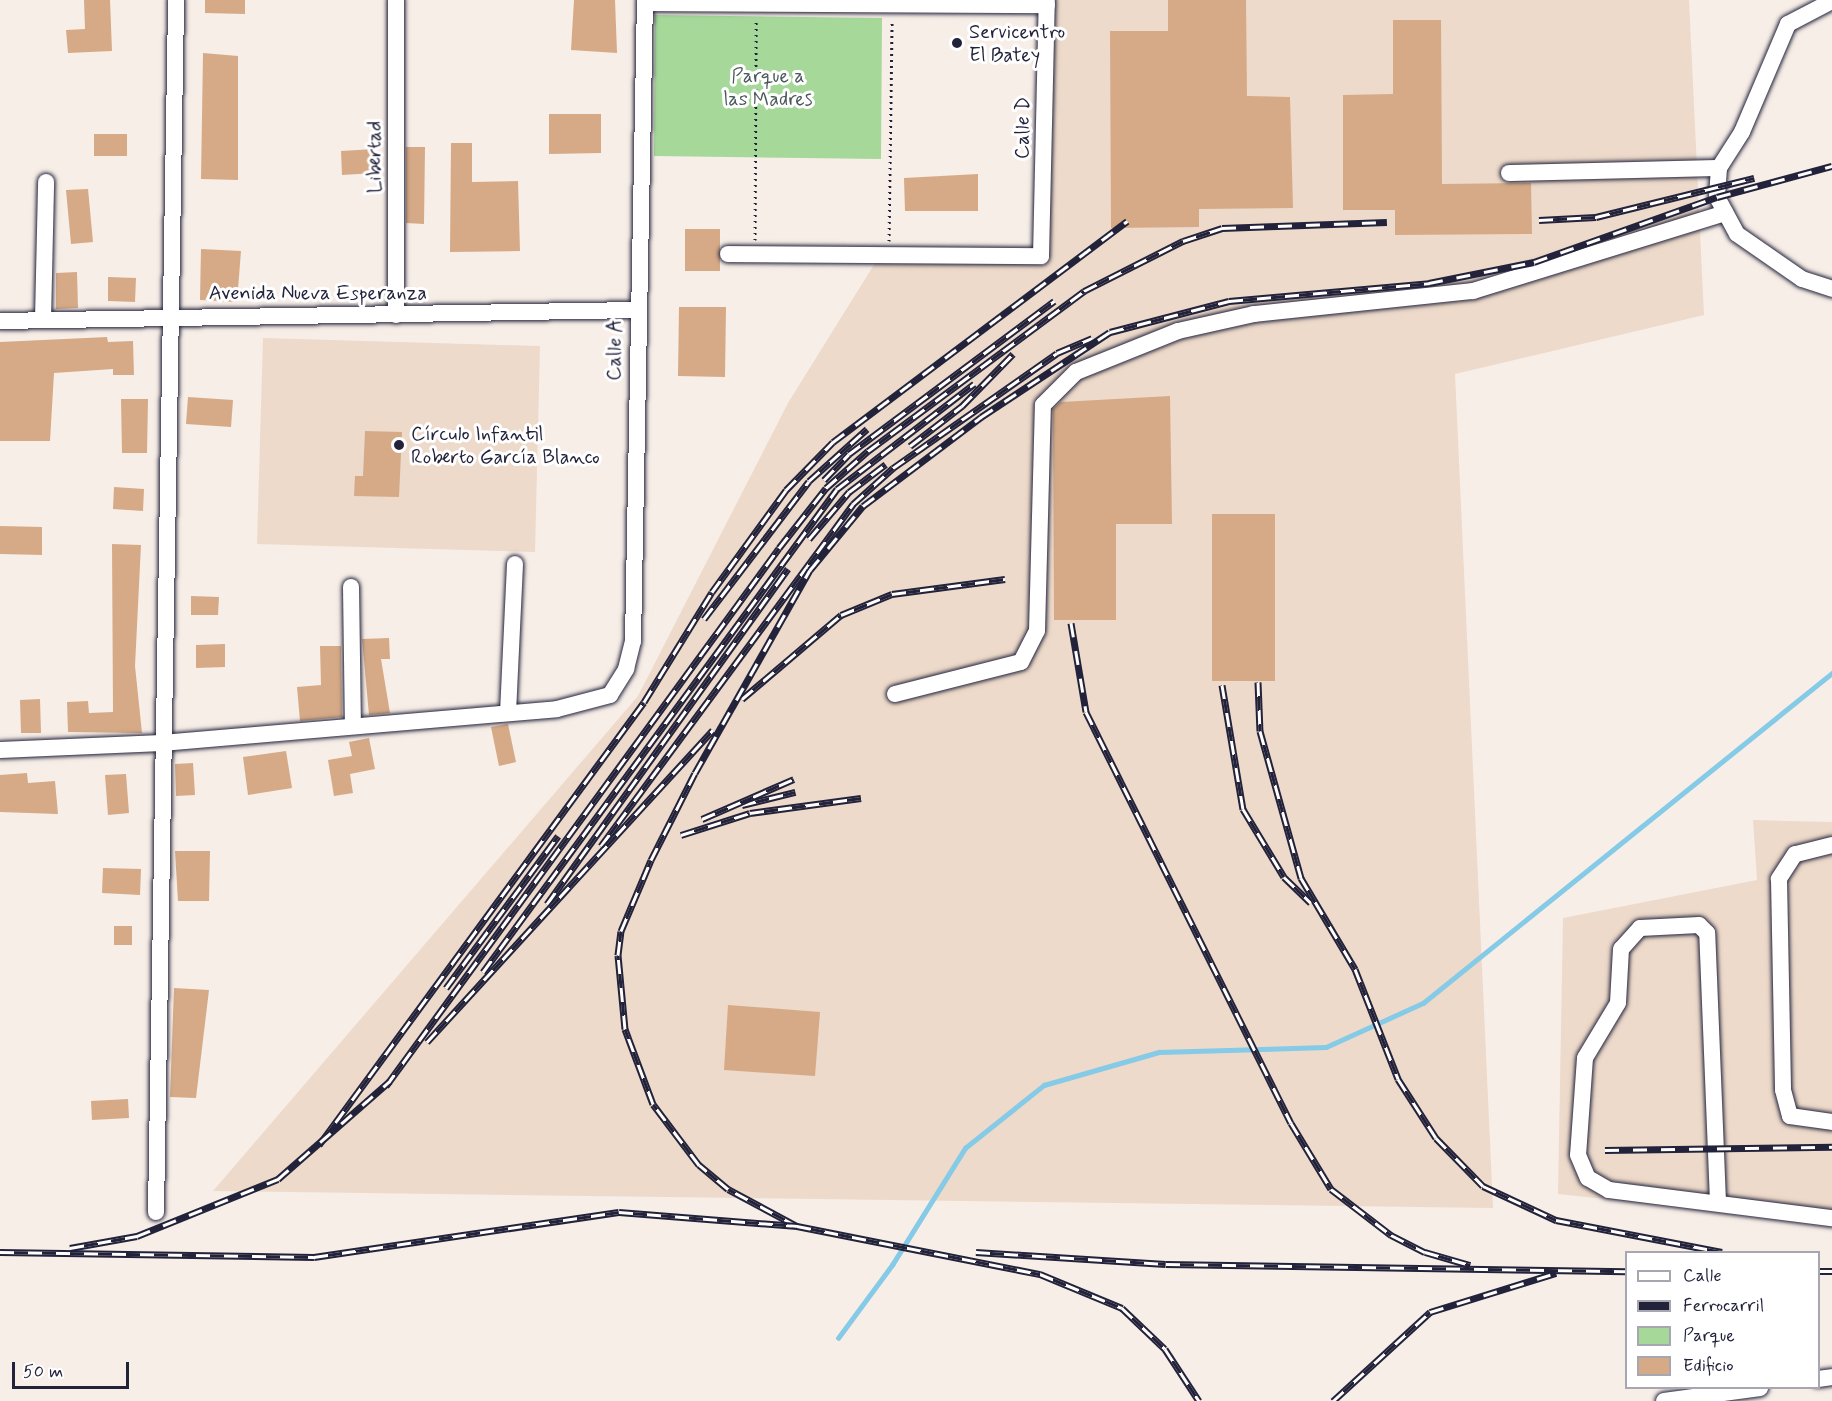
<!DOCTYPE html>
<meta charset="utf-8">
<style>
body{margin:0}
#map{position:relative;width:1832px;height:1401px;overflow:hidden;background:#f7eee7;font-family:Mynerve,sans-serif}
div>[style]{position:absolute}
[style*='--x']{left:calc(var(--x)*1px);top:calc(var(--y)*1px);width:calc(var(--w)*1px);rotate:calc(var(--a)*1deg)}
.built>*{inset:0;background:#eddaca}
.green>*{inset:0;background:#a6d89a}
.stream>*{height:4.5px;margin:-2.25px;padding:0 2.25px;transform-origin:2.25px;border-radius:2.25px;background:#85cae6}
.building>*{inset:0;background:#d6aa87}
.path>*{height:3px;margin-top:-1.5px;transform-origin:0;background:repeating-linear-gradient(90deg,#22223b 0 1.5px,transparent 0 6px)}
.roads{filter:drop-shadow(0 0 2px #22223b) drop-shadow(0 0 2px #22223b)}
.minor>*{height:16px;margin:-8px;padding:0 8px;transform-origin:8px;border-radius:8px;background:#fff}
.rail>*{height:7px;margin-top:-3.5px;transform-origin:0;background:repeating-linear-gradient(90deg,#fff 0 14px,#22223b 0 28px);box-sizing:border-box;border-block:2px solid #22223b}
.dots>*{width:16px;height:16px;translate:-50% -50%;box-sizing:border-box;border:3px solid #fff;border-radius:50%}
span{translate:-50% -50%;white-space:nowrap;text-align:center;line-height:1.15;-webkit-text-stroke:6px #fff;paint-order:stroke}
.poi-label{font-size:20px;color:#22223b}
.left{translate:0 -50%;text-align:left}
.park-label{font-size:20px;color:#4a5958}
.street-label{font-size:20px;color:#22223b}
.legend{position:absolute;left:1625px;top:1251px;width:195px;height:138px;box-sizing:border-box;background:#fff;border:2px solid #a7a7b1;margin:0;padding:8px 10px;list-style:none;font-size:18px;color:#22223b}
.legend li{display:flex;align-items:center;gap:12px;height:30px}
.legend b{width:30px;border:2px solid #a7a7b1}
.scale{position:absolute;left:12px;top:1362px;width:117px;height:27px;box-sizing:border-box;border:3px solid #22223b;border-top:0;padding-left:8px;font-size:18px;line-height:21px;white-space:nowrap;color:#22223b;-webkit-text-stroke:4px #fff;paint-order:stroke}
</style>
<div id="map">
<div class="built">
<div style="clip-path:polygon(1052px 0,1689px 0,1704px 315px,1455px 374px,1493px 1208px,213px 1191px,638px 696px,788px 403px,875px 263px,1046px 260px)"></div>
<div style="clip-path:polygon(263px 338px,540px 346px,535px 552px,257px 544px)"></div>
<div style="clip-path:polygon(1753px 820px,1832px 822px,1832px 1223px,1558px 1194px,1563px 918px,1757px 880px)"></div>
</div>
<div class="green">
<div style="clip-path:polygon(655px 15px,882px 18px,881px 159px,654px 156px)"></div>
</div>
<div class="stream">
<div style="--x:838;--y:1338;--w:91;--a:-53.5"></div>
<div style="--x:892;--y:1265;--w:138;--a:-58"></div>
<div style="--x:965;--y:1148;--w:101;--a:-38.6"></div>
<div style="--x:1044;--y:1085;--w:120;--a:-16"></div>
<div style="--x:1159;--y:1052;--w:167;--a:-1.7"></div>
<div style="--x:1326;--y:1047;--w:107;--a:-24.4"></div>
<div style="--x:1423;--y:1003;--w:526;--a:-38.9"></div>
</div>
<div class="building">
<div style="clip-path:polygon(84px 0,110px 0,112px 51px,68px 53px,66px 30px,85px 29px)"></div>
<div style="clip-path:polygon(205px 0,245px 0,245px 14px,205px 13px)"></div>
<div style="clip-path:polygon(574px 0,615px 0,617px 53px,571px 50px)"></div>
<div style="clip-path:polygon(1168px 0,1246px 0,1247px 96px,1290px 97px,1293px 208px,1199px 209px,1199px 227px,1111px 228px,1110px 31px,1168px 31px)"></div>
<div style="clip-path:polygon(1393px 20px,1441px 20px,1442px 184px,1531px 183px,1532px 234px,1395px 235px,1395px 210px,1343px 210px,1343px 95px,1393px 94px)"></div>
<div style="clip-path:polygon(203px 53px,238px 56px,238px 180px,201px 179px)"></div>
<div style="clip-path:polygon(549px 114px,601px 114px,601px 153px,549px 154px)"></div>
<div style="clip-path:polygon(94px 134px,127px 134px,127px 156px,94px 156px)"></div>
<div style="clip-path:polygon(451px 143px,472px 143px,472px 182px,518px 181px,520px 251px,450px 252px)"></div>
<div style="clip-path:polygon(406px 147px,425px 147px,424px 224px,406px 223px)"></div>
<div style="clip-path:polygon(374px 149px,375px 173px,342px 175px,341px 151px)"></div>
<div style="clip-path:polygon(978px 174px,978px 211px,905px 211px,904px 178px)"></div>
<div style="clip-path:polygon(88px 189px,93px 242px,71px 244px,66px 190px)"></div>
<div style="clip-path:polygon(685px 229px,720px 229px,720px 271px,685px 271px)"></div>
<div style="clip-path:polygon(201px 249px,241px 251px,237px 302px,200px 300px)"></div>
<div style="clip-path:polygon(77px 272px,78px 308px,56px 309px,56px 273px)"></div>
<div style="clip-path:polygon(108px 277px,136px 278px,135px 302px,108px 301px)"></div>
<div style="clip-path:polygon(679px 307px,726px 307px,725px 377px,678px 376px)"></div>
<div style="clip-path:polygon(107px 337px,108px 342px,133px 341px,134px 375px,113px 375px,113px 369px,54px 373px,50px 441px,0 441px,0 342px)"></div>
<div style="clip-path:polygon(1170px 396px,1172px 524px,1116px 524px,1116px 620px,1054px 620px,1053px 409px,1061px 402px)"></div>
<div style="clip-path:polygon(188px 397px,233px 400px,231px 427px,186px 424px)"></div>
<div style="clip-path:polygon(121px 399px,148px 399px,147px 453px,122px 453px)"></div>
<div style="clip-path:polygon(365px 431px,402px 432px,399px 497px,354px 496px,355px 476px,363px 476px)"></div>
<div style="clip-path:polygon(114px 487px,144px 489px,143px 511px,113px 509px)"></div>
<div style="clip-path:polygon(1212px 514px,1275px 514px,1275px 681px,1212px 681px)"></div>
<div style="clip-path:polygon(0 526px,42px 527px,42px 555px,0 554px)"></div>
<div style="clip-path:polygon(112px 544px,141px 545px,135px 666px,142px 733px,68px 732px,67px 702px,88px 701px,89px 713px,113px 712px)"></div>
<div style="clip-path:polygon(191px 596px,219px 597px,218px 615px,191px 615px)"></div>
<div style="clip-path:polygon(389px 638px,390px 659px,381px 659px,390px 713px,369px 715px,362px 639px)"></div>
<div style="clip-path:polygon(225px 644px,225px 667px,196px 668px,196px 645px)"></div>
<div style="clip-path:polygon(320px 646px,341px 646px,342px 717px,300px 721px,297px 687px,321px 685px)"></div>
<div style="clip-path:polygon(40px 699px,41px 733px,21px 733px,20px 700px)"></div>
<div style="clip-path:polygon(508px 724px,516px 762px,499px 766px,491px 727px)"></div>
<div style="clip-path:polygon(369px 738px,375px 769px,350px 774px,353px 793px,334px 796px,328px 760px,352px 756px,349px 742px)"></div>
<div style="clip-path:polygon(286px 751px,292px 788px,248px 795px,243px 757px)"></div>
<div style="clip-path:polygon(193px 763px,195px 795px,176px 796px,175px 764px)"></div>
<div style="clip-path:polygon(27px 773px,28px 783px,55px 781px,58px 814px,0 812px,0 775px)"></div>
<div style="clip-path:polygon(126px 774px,129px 813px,108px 815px,105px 775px)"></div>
<div style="clip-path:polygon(175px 851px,210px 851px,209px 901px,178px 901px)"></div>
<div style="clip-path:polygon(103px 868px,141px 869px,140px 895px,102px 893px)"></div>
<div style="clip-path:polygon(114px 926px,132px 926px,132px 945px,114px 945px)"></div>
<div style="clip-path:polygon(174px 988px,209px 990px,196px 1098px,170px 1097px)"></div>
<div style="clip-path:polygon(728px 1005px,820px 1012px,815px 1076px,724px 1070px)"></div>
<div style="clip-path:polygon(128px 1099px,129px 1118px,92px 1120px,91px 1101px)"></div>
</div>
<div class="path">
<div style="--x:755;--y:240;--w:221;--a:-89.7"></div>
<div style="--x:889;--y:241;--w:221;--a:-89.2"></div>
</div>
<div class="roads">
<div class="minor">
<div style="--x:396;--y:0;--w:315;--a:90"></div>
<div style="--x:1832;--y:1;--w:50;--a:152.4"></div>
<div style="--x:1788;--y:24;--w:117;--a:113.1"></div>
<div style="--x:1742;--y:132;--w:43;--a:122.6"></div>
<div style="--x:1719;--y:168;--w:29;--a:94"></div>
<div style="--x:1717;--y:197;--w:42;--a:61.6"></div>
<div style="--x:1737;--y:234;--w:79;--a:34.7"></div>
<div style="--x:1802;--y:279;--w:32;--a:18"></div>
<div style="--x:645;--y:3;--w:402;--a:0.3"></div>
<div style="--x:1509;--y:173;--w:210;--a:-1.4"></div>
<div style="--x:728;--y:254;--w:313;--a:0.4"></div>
<div style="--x:1041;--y:256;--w:256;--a:-88.7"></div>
<div style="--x:43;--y:319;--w:137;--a:-88.7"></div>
<div style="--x:0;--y:321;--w:637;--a:-0.99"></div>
<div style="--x:351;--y:587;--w:139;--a:89.2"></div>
<div style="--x:895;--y:694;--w:130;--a:-14.3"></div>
<div style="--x:1021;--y:662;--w:35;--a:-63"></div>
<div style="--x:1037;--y:631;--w:226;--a:-88.5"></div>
<div style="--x:1043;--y:405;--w:47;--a:-45"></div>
<div style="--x:1076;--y:372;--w:110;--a:-21.9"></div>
<div style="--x:1178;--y:331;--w:78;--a:-12.6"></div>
<div style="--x:1254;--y:314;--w:220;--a:-6"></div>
<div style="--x:1473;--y:291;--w:264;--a:-17.2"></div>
<div style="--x:508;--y:713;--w:149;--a:-87.3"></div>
<div style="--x:0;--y:750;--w:162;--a:-2.5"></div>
<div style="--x:162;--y:743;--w:396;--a:-4.9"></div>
<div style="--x:557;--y:709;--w:55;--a:-14.8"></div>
<div style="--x:610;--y:695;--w:31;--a:-58"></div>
<div style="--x:626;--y:669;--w:29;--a:-76"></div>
<div style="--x:633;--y:641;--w:641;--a:-88.93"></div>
<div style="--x:1832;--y:845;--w:38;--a:166"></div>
<div style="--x:1795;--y:854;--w:30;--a:123"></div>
<div style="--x:1779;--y:879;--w:211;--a:88.9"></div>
<div style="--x:1783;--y:1090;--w:27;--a:75"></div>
<div style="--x:1790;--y:1116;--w:42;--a:8.1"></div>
<div style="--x:1718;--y:1202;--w:269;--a:-92.3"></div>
<div style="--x:1707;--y:933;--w:11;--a:-135"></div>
<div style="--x:1699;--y:925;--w:59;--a:177.1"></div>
<div style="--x:1640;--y:928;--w:28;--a:132"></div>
<div style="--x:1621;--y:949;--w:54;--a:93.2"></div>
<div style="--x:1618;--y:1003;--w:64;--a:121"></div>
<div style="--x:1585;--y:1058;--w:97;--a:94.1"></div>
<div style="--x:1578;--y:1155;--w:25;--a:67"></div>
<div style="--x:1588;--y:1178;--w:24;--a:30"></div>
<div style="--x:1609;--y:1190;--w:225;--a:7.2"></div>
<div style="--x:156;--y:1212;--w:1212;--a:-89.05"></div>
<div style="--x:1818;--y:1379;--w:14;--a:-8"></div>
<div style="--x:1664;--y:1401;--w:97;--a:-7.7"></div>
</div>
</div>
<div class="rail">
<div style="--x:1539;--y:220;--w:57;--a:-3"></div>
<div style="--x:1596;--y:217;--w:163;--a:-13.9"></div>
<div style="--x:910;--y:446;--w:66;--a:-37.6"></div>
<div style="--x:962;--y:406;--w:73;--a:-45.6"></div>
<div style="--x:824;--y:480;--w:36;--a:-46"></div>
<div style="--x:849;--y:454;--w:256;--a:-36.7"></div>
<div style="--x:809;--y:539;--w:62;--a:-49.6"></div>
<div style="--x:849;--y:492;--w:46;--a:-37.1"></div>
<div style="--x:704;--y:619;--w:173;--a:-52.7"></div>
<div style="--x:809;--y:481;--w:78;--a:-41.9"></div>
<div style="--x:1071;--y:623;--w:90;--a:80.4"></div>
<div style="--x:1086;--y:712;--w:459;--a:63.5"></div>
<div style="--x:1291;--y:1123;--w:77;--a:58.8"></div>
<div style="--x:1331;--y:1189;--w:76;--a:37.5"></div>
<div style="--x:1391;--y:1235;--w:38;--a:27"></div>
<div style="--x:1425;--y:1252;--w:47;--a:16.1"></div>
<div style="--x:1258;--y:682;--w:49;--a:87.7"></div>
<div style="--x:1260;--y:731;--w:153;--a:74.4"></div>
<div style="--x:1301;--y:878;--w:106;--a:59.3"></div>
<div style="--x:1355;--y:969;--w:118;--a:68.6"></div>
<div style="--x:1398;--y:1079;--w:70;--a:57.2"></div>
<div style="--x:1436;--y:1138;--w:67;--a:45.6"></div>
<div style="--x:1483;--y:1186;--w:81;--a:25"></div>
<div style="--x:1556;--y:1220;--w:169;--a:10.9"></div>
<div style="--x:1222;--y:685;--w:126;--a:80.4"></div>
<div style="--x:1243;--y:809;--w:79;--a:58.9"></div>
<div style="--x:1284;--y:877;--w:37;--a:44"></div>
<div style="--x:742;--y:699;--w:130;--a:-40.3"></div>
<div style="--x:841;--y:615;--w:55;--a:-22.4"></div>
<div style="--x:892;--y:594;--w:114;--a:-7.6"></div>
<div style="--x:742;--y:805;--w:55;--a:-13.8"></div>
<div style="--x:702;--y:819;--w:100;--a:-23.5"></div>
<div style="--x:681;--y:835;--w:72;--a:-17.7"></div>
<div style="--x:750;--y:813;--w:112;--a:-7.7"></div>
<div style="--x:601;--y:846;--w:425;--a:-53.6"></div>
<div style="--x:853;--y:504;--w:54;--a:-42"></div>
<div style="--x:893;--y:468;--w:200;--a:-35"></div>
<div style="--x:1057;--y:353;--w:38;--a:-23"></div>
<div style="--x:547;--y:904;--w:413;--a:-54.3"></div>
<div style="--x:483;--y:972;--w:599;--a:-53.76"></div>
<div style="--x:837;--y:489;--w:173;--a:-37.5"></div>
<div style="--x:446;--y:988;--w:189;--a:-53.6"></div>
<div style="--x:427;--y:1042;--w:423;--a:-47.5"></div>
<div style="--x:386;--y:1086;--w:666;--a:-53.85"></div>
<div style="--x:779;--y:548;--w:76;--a:-51.9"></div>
<div style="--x:826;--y:488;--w:56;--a:-41.4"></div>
<div style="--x:868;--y:451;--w:269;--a:-36.5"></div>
<div style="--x:1084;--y:291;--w:111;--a:-26.8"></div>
<div style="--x:1183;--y:241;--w:41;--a:-18.4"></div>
<div style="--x:1222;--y:228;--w:165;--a:-2.1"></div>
<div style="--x:319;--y:1145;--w:549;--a:-53.73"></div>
<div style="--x:644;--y:702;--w:129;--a:-58.3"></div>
<div style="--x:712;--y:592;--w:126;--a:-54"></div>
<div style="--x:786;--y:490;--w:67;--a:-45.6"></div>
<div style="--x:833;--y:442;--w:368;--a:-36.9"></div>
<div style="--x:1605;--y:1150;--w:227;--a:-0.8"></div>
<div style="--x:797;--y:1226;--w:78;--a:-151.8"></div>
<div style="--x:728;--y:1189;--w:38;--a:-140"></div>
<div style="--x:699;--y:1165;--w:76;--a:-127"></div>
<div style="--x:653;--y:1104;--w:80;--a:-110.5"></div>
<div style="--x:625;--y:1029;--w:74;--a:-95.4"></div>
<div style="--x:618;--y:955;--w:24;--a:-83"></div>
<div style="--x:621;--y:931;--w:77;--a:-67.1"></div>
<div style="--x:651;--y:860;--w:97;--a:-63.2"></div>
<div style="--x:695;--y:773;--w:233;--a:-60.5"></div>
<div style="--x:810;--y:570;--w:83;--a:-50.4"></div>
<div style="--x:863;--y:506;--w:148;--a:-37"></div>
<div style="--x:981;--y:417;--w:154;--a:-33.4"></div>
<div style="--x:1110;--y:332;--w:123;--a:-14.6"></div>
<div style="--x:1229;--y:301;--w:201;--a:-5.1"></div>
<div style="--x:1429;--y:283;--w:107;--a:-11.3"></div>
<div style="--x:1534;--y:262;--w:194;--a:-19.6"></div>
<div style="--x:1717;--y:197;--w:119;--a:-15.1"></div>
<div style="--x:70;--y:1248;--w:68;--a:-10.2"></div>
<div style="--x:137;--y:1236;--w:152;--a:-22"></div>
<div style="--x:278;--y:1179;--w:149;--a:-41.2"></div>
<div style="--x:0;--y:1252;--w:314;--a:0.9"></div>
<div style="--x:314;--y:1257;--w:308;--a:-8.4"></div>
<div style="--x:619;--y:1212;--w:179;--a:4.5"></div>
<div style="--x:797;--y:1226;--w:248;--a:11.2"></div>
<div style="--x:1040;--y:1274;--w:89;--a:22.5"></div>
<div style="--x:1122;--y:1308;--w:59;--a:43.6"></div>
<div style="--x:1165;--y:1349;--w:62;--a:56.8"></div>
<div style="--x:976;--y:1252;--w:190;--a:3.6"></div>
<div style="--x:1166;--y:1264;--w:460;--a:0.9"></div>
<div style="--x:1818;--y:1271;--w:14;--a:0"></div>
<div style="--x:1333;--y:1401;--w:132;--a:-42.5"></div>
<div style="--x:1430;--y:1312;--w:132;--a:-17.2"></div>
</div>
<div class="dots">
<div style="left:957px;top:43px;background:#22223b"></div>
<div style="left:399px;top:445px;background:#22223b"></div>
</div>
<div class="poi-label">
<span class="left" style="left:969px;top:44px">Servicentro<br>El Batey</span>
<span class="left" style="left:411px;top:446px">Círculo Infantil<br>Roberto García Blanco</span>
</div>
<div class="park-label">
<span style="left:768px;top:88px">Parque a<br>las Madres</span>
</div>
<div class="street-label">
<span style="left:1023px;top:128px;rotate:-89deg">Calle D</span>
<span style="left:375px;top:157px;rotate:-90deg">Libertad</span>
<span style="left:318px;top:293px">Avenida Nueva Esperanza</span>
<span style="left:615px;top:350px;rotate:-89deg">Calle A</span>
</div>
<ul class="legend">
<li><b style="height:8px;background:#fff"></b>Calle</li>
<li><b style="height:8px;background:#22223b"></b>Ferrocarril</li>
<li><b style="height:16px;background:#a6d89a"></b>Parque</li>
<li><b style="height:16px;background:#d6aa87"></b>Edificio</li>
</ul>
<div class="scale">50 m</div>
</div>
